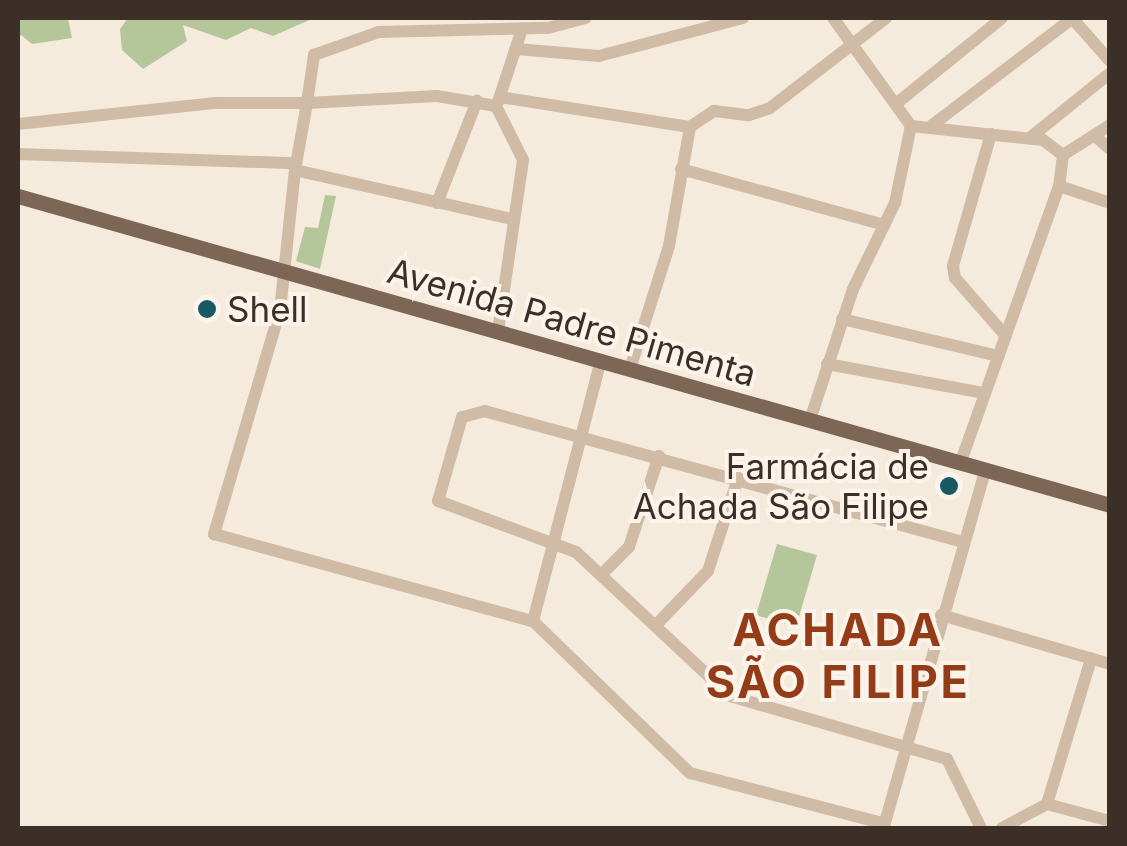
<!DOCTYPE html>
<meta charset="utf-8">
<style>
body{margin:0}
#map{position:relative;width:1127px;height:846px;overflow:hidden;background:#f5ebdc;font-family:Inter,sans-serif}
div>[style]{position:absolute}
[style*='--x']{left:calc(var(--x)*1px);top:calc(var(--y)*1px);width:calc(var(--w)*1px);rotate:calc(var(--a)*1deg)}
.green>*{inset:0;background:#b5c69a}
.minor>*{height:12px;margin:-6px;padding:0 6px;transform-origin:6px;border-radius:6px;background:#cfbba6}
.major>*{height:15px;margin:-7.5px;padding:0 7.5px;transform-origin:7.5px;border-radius:7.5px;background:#7e6657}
.dots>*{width:28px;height:28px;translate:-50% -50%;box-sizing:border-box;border:5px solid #fcf4ea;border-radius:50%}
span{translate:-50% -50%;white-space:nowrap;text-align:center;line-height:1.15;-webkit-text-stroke:8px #fcf4ea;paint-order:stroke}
.poi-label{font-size:35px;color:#3b2f28}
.left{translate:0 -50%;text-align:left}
.right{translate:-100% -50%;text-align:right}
.street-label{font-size:35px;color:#3b2f28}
.district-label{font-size:45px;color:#943b17;font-weight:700;letter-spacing:2.5px}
.frame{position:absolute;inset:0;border:20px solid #3b2f28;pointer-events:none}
</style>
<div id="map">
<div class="green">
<div style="clip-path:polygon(18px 18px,68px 18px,72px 38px,32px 44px,21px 35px,18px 39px)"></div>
<div style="clip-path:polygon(128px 18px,314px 18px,273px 36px,251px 28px,226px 40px,183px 25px,187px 41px,143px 69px,122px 50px,120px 29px)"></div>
<div style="clip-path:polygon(325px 195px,336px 196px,320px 269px,296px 261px,305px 227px,318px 228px)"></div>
<div style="clip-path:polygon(777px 544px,817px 555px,796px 627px,756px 615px)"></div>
</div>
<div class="minor">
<div style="--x:1072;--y:18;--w:57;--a:48.5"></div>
<div style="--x:517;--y:49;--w:82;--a:4.9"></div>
<div style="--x:599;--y:56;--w:149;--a:-14.8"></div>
<div style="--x:500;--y:97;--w:192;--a:9"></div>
<div style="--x:498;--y:102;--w:77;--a:-71.8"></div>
<div style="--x:897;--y:103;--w:135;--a:-39"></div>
<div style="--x:18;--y:124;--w:199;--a:-6.1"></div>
<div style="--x:216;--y:103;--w:91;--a:0"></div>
<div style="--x:307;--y:103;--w:49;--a:-81.7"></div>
<div style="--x:314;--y:55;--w:69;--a:-19.5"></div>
<div style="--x:379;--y:32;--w:169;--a:-1.4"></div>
<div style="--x:548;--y:28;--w:39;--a:-15"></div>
<div style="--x:911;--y:126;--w:133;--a:6.1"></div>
<div style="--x:1043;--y:140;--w:25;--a:37"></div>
<div style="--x:1063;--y:155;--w:31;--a:97"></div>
<div style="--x:1059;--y:186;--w:292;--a:109.6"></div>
<div style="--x:931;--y:126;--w:178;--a:-37.3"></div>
<div style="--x:991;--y:134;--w:137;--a:106.1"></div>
<div style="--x:953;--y:266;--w:12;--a:81"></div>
<div style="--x:955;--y:278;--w:77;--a:48.7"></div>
<div style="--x:1031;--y:137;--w:102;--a:-39"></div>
<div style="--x:1096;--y:137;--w:18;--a:41"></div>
<div style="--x:18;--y:154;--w:276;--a:1.9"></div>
<div style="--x:1063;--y:155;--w:56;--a:-32.6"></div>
<div style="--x:681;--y:169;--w:211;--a:15.4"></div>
<div style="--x:295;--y:170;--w:68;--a:-79.8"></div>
<div style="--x:307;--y:103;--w:130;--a:-3.1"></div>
<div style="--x:437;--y:96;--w:60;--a:9.6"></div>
<div style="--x:496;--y:106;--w:60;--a:63.4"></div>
<div style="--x:523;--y:160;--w:174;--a:98.3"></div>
<div style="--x:1059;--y:186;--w:54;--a:18.4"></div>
<div style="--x:437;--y:203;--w:110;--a:-68.6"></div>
<div style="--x:512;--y:219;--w:222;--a:-167.3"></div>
<div style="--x:295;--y:170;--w:141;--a:96.1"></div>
<div style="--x:280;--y:310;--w:234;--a:106.4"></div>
<div style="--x:214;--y:534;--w:331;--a:15.3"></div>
<div style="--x:533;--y:621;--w:219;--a:44.1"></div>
<div style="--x:690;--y:773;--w:198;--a:14.6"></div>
<div style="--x:842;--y:319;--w:161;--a:13.3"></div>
<div style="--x:827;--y:364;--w:160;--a:10.5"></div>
<div style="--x:630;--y:369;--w:129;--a:-72.4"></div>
<div style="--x:669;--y:246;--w:121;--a:-80"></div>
<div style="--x:690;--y:127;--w:29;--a:-34"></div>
<div style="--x:714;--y:111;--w:35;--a:7"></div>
<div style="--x:749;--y:115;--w:22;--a:-18"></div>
<div style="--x:770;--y:108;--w:147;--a:-37.8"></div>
<div style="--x:810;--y:420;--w:138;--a:-71.8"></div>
<div style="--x:853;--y:289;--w:96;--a:-64"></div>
<div style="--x:895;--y:203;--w:79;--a:-78.3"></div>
<div style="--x:911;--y:126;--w:133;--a:-125.8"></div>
<div style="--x:963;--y:542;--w:496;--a:-164.7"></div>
<div style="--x:485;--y:411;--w:24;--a:165"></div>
<div style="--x:462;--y:417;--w:87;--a:105.9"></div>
<div style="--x:438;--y:501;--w:147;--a:20.3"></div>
<div style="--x:576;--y:552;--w:211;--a:43.1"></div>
<div style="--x:730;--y:696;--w:226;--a:16.2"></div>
<div style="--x:947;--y:759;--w:77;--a:63.8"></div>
<div style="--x:603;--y:573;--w:37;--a:-45"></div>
<div style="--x:629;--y:547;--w:96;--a:-71.8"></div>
<div style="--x:941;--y:615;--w:176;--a:16.2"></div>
<div style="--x:533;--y:621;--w:270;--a:-75.4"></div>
<div style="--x:656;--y:625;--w:75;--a:-46.1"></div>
<div style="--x:708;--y:571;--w:98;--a:-72.1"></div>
<div style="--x:1047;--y:804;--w:152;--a:-73.1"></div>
<div style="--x:884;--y:826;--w:371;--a:-74.1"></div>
<div style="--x:1002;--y:828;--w:51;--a:-28.1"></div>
<div style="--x:1047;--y:804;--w:65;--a:15.1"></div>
</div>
<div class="major">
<div style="--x:18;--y:196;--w:1135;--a:15.8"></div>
</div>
<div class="dots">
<div style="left:207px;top:309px;background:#185962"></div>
<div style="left:949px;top:486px;background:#185962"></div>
</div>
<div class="poi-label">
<span class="left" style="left:227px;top:309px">Shell</span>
<span class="right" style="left:929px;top:486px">Farmácia de<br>Achada São Filipe</span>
</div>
<div class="street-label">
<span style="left:572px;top:322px;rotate:16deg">Avenida Padre Pimenta</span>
</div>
<div class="district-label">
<span style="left:838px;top:656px">ACHADA<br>SÃO FILIPE</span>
</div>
<div class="frame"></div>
</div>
